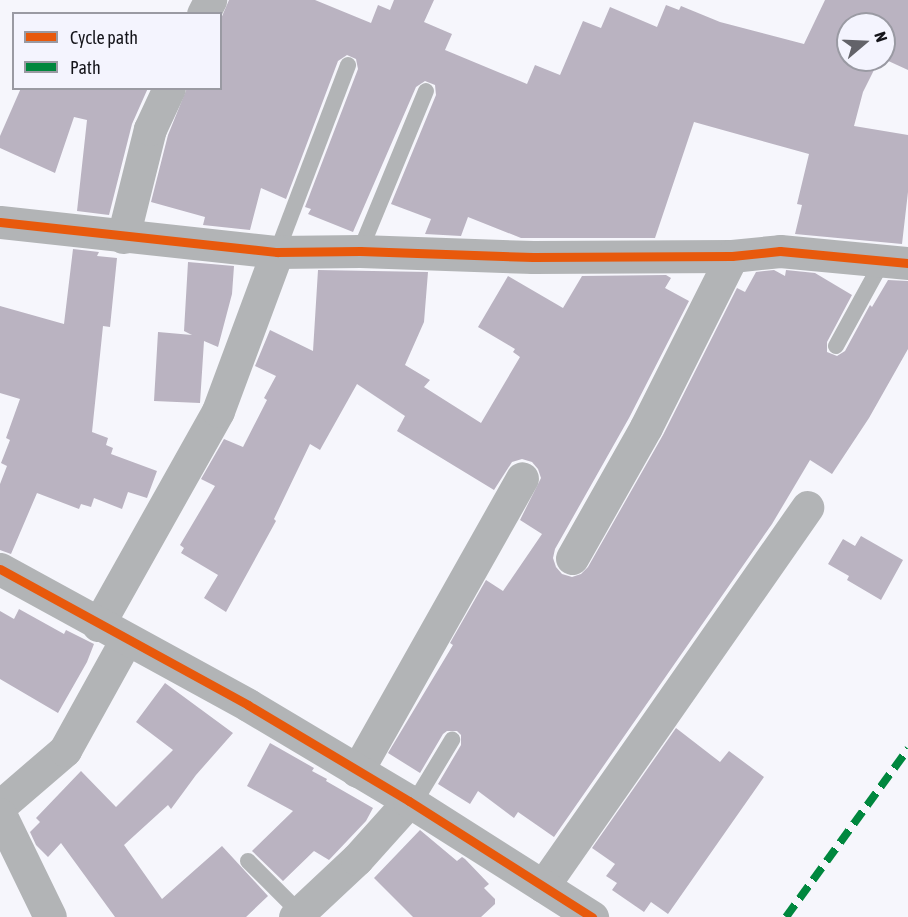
<!DOCTYPE html>
<style>
body{margin:0}
#map{position:relative;width:908px;height:917px;overflow:hidden;background:#f6f6fc;font-family:"Asap Condensed",sans-serif}
div>[style]{position:absolute}
[style*='--x']{left:calc(var(--x)*1px);top:calc(var(--y)*1px);width:calc(var(--w)*1px);rotate:calc(var(--a)*1deg)}
.building>*{inset:0;background:#bab3c1}
.service>*{height:16px;margin:-8px;padding:0 8px;transform-origin:8px;border-radius:8px;background:#b2b4b6}
.minor>*{height:33px;margin:-16.5px;padding:0 16.5px;transform-origin:16.5px;border-radius:16.5px;background:#b2b4b6}
.tertiary>*{height:33px;margin:-16.5px;padding:0 16.5px;transform-origin:16.5px;border-radius:16.5px;background:#b2b4b6}
.quiet>*{height:8px;margin-top:-4px;transform-origin:0;background:repeating-linear-gradient(90deg,#00873e 0 15px,transparent 0 23px)}
.cycleway>*{height:9px;margin:-4.5px;padding:0 4.5px;transform-origin:4.5px;border-radius:4.5px;background:#e8590c}
span{translate:-50% -50%;white-space:nowrap;text-align:center;line-height:1.15;-webkit-text-stroke:6px #f4f4fe;paint-order:stroke}
.legend{position:absolute;left:12px;top:12px;width:210px;height:78px;box-sizing:border-box;background:#f4f4fe;border:2px solid #9a9aa3;margin:0;padding:8px 10px;list-style:none;font-size:18px;color:#14141a}
.legend li{display:flex;align-items:center;gap:12px;height:30px}
.legend b{width:30px;border:2px solid #9a9aa3}
.north{position:absolute;left:836px;top:12px;width:60px;height:60px;box-sizing:border-box;background:#f4f4fe;border:2px solid #9a9aa3;border-radius:50%;rotate:71deg;font-size:16px;font-weight:700;line-height:24px;text-align:center;color:#14141a}
.north::after{content:'';display:block;margin:auto;width:21px;height:27px;background:#636369;clip-path:polygon(50% 0,100% 100%,50% 72%,0 100%)}
</style>
<div id="map">
<div class="building">
<div style="clip-path:polygon(229px 0,315px 0,371px 23px,378px 5px,390px 10px,394px 0,434px 0,424px 22px,452px 34px,445px 50px,527px 84px,535px 65px,560px 75px,583px 21px,601px 28px,610px 7px,657px 27px,666px 5px,679px 10px,681px 6px,720px 22px,804px 44px,825px 0,908px 0,908px 70px,884px 59px,884px 24px,848px 24px,848px 60px,879px 60px,863px 92px,854px 126px,908px 135px,908px 192px,902px 244px,795px 234px,802px 205px,797px 204px,809px 154px,694px 122px,655px 238px,521px 238px,468px 217px,461px 236px,425px 234px,431px 219px,391px 204px,436px 95px,435px 85px,425px 81px,416px 87px,353px 232px,308px 214px,311px 209px,305px 207px,358px 69px,356px 59px,347px 55px,338px 61px,286px 199px,261px 188px,250px 230px,203px 225px,205px 217px,151px 202px,168px 135px,187px 88px,220px 88px,220px 21px)"></div>
<div style="clip-path:polygon(21px 88px,148px 88px,132px 124px,109px 215px,77px 211px,87px 120px,74px 117px,55px 173px,0 148px,0 136px)"></div>
<div style="clip-path:polygon(73px 249px,99px 252px,97px 256px,117px 258px,110px 327px,103px 326px,92px 432px,108px 438px,106px 445px,113px 448px,111px 454px,157px 471px,147px 498px,128px 492px,122px 509px,94px 498px,91px 507px,81px 504px,79px 509px,37px 493px,11px 554px,0 550px,0 484px,7px 466px,1px 463px,10px 440px,6px 438px,20px 399px,0 393px,0 306px,64px 324px)"></div>
<div style="clip-path:polygon(188px 262px,234px 266px,232px 294px,218px 347px,204px 341px,200px 403px,154px 401px,158px 332px,192px 335px,184px 331px)"></div>
<div style="clip-path:polygon(318px 270px,428px 272px,424px 322px,405px 365px,430px 380px,424px 387px,481px 423px,520px 357px,513px 352px,515px 349px,478px 327px,508px 276px,563px 308px,582px 276px,666px 275px,671px 278px,665px 288px,689px 301px,629px 418px,555px 549px,553px 558px,556px 567px,562px 574px,572px 577px,581px 574px,588px 567px,663px 435px,737px 288px,745px 292px,756px 272px,774px 270px,785px 276px,786px 270px,815px 273px,852px 295px,827px 342px,827px 352px,837px 356px,845px 351px,870px 305px,872px 307px,888px 280px,908px 281px,908px 349px,869px 418px,832px 474px,810px 460px,772px 524px,554px 837px,518px 812px,514px 818px,478px 791px,470px 804px,438px 784px,461px 745px,461px 735px,457px 731px,447px 731px,443px 734px,420px 773px,388px 753px,453px 645px,450px 643px,486px 580px,503px 591px,542px 534px,520px 520px,541px 478px,538px 469px,532px 462px,522px 459px,512px 462px,494px 490px,397px 431px,405px 416px,357px 384px,320px 450px,310px 444px,274px 519px,276px 521px,226px 612px,204px 598px,218px 575px,181px 553px,184px 548px,180px 545px,215px 486px,201px 479px,224px 439px,243px 447px,267px 400px,264px 398px,276px 376px,255px 366px,270px 330px,313px 351px)"></div>
<div style="clip-path:polygon(861px 536px,903px 560px,881px 600px,847px 580px,849px 576px,828px 564px,843px 539px,855px 546px)"></div>
<div style="clip-path:polygon(19px 609px,64px 634px,66px 630px,94px 644px,87px 662px,58px 713px,0 679px,0 611px,14px 619px)"></div>
<div style="clip-path:polygon(165px 683px,233px 733px,196px 775px,171px 809px,168px 805px,124px 845px,162px 899px,222px 846px,268px 896px,246px 917px,115px 917px,61px 843px,48px 857px,36px 845px,30px 832px,40px 822px,36px 818px,81px 771px,116px 807px,173px 750px,136px 722px)"></div>
<div style="clip-path:polygon(676px 728px,720px 762px,729px 751px,764px 777px,668px 914px,651px 902px,644px 912px,612px 890px,617px 883px,606px 876px,615px 864px,592px 848px)"></div>
<div style="clip-path:polygon(270px 743px,314px 768px,312px 771px,327px 779px,326px 781px,373px 808px,366px 821px,329px 860px,314px 851px,283px 881px,252px 851px,293px 811px,247px 786px)"></div>
<div style="clip-path:polygon(420px 830px,457px 861px,462px 857px,465px 859px,489px 884px,484px 888px,495px 899px,495px 904px,481px 917px,413px 917px,374px 878px)"></div>
</div>
<div class="service">
<div style="--x:360;--y:251;--w:173;--a:-67.6"></div>
<div style="--x:277;--y:252;--w:200;--a:-69.2"></div>
<div style="--x:836;--y:346;--w:98;--a:-61.3"></div>
<div style="--x:414;--y:803;--w:74;--a:-58.9"></div>
<div style="--x:248;--y:861;--w:72;--a:45"></div>
</div>
<div class="minor">
<div style="--x:203;--y:14;--w:16;--a:-63"></div>
<div style="--x:0;--y:222;--w:279;--a:6.2"></div>
<div style="--x:277;--y:252;--w:83;--a:-0.7"></div>
<div style="--x:360;--y:251;--w:173;--a:2"></div>
<div style="--x:533;--y:257;--w:199;--a:-0.3"></div>
<div style="--x:732;--y:256;--w:48;--a:-5.9"></div>
<div style="--x:780;--y:251;--w:129;--a:5.4"></div>
<div style="--x:123;--y:237;--w:111;--a:-76"></div>
<div style="--x:150;--y:129;--w:45;--a:-65.1"></div>
<div style="--x:572;--y:558;--w:150;--a:-60.5"></div>
<div style="--x:646;--y:427;--w:191;--a:-63.3"></div>
<div style="--x:98;--y:625;--w:245;--a:-60.7"></div>
<div style="--x:218;--y:411;--w:170;--a:-69.6"></div>
<div style="--x:357;--y:771;--w:336;--a:-60.6"></div>
<div style="--x:0;--y:806;--w:86;--a:-40.7"></div>
<div style="--x:65;--y:750;--w:126;--a:-61"></div>
<div style="--x:0;--y:814;--w:114;--a:64.1"></div>
<div style="--x:543;--y:886;--w:462;--a:-55.1"></div>
<div style="--x:295;--y:917;--w:85;--a:-43.1"></div>
<div style="--x:357;--y:859;--w:78;--a:-48.1"></div>
</div>
<div class="tertiary">
<div style="--x:0;--y:569;--w:283;--a:28.7"></div>
<div style="--x:248;--y:705;--w:187;--a:30.8"></div>
<div style="--x:409;--y:801;--w:217;--a:32.4"></div>
</div>
<div class="quiet">
<div style="--x:786;--y:917;--w:208;--a:-54"></div>
</div>
<div class="cycleway">
<div style="--x:0;--y:222;--w:279;--a:6.2"></div>
<div style="--x:277;--y:252;--w:83;--a:-0.7"></div>
<div style="--x:360;--y:251;--w:173;--a:2"></div>
<div style="--x:533;--y:257;--w:199;--a:-0.3"></div>
<div style="--x:732;--y:256;--w:48;--a:-5.9"></div>
<div style="--x:780;--y:251;--w:129;--a:5.4"></div>
<div style="--x:0;--y:569;--w:283;--a:28.7"></div>
<div style="--x:248;--y:705;--w:187;--a:30.8"></div>
<div style="--x:409;--y:801;--w:217;--a:32.4"></div>
</div>
<ul class="legend">
<li><b style="height:8px;background:#e8590c"></b>Cycle path</li>
<li><b style="height:8px;background:#00873e"></b>Path</li>
</ul>
<div class="north">N</div>
</div>
